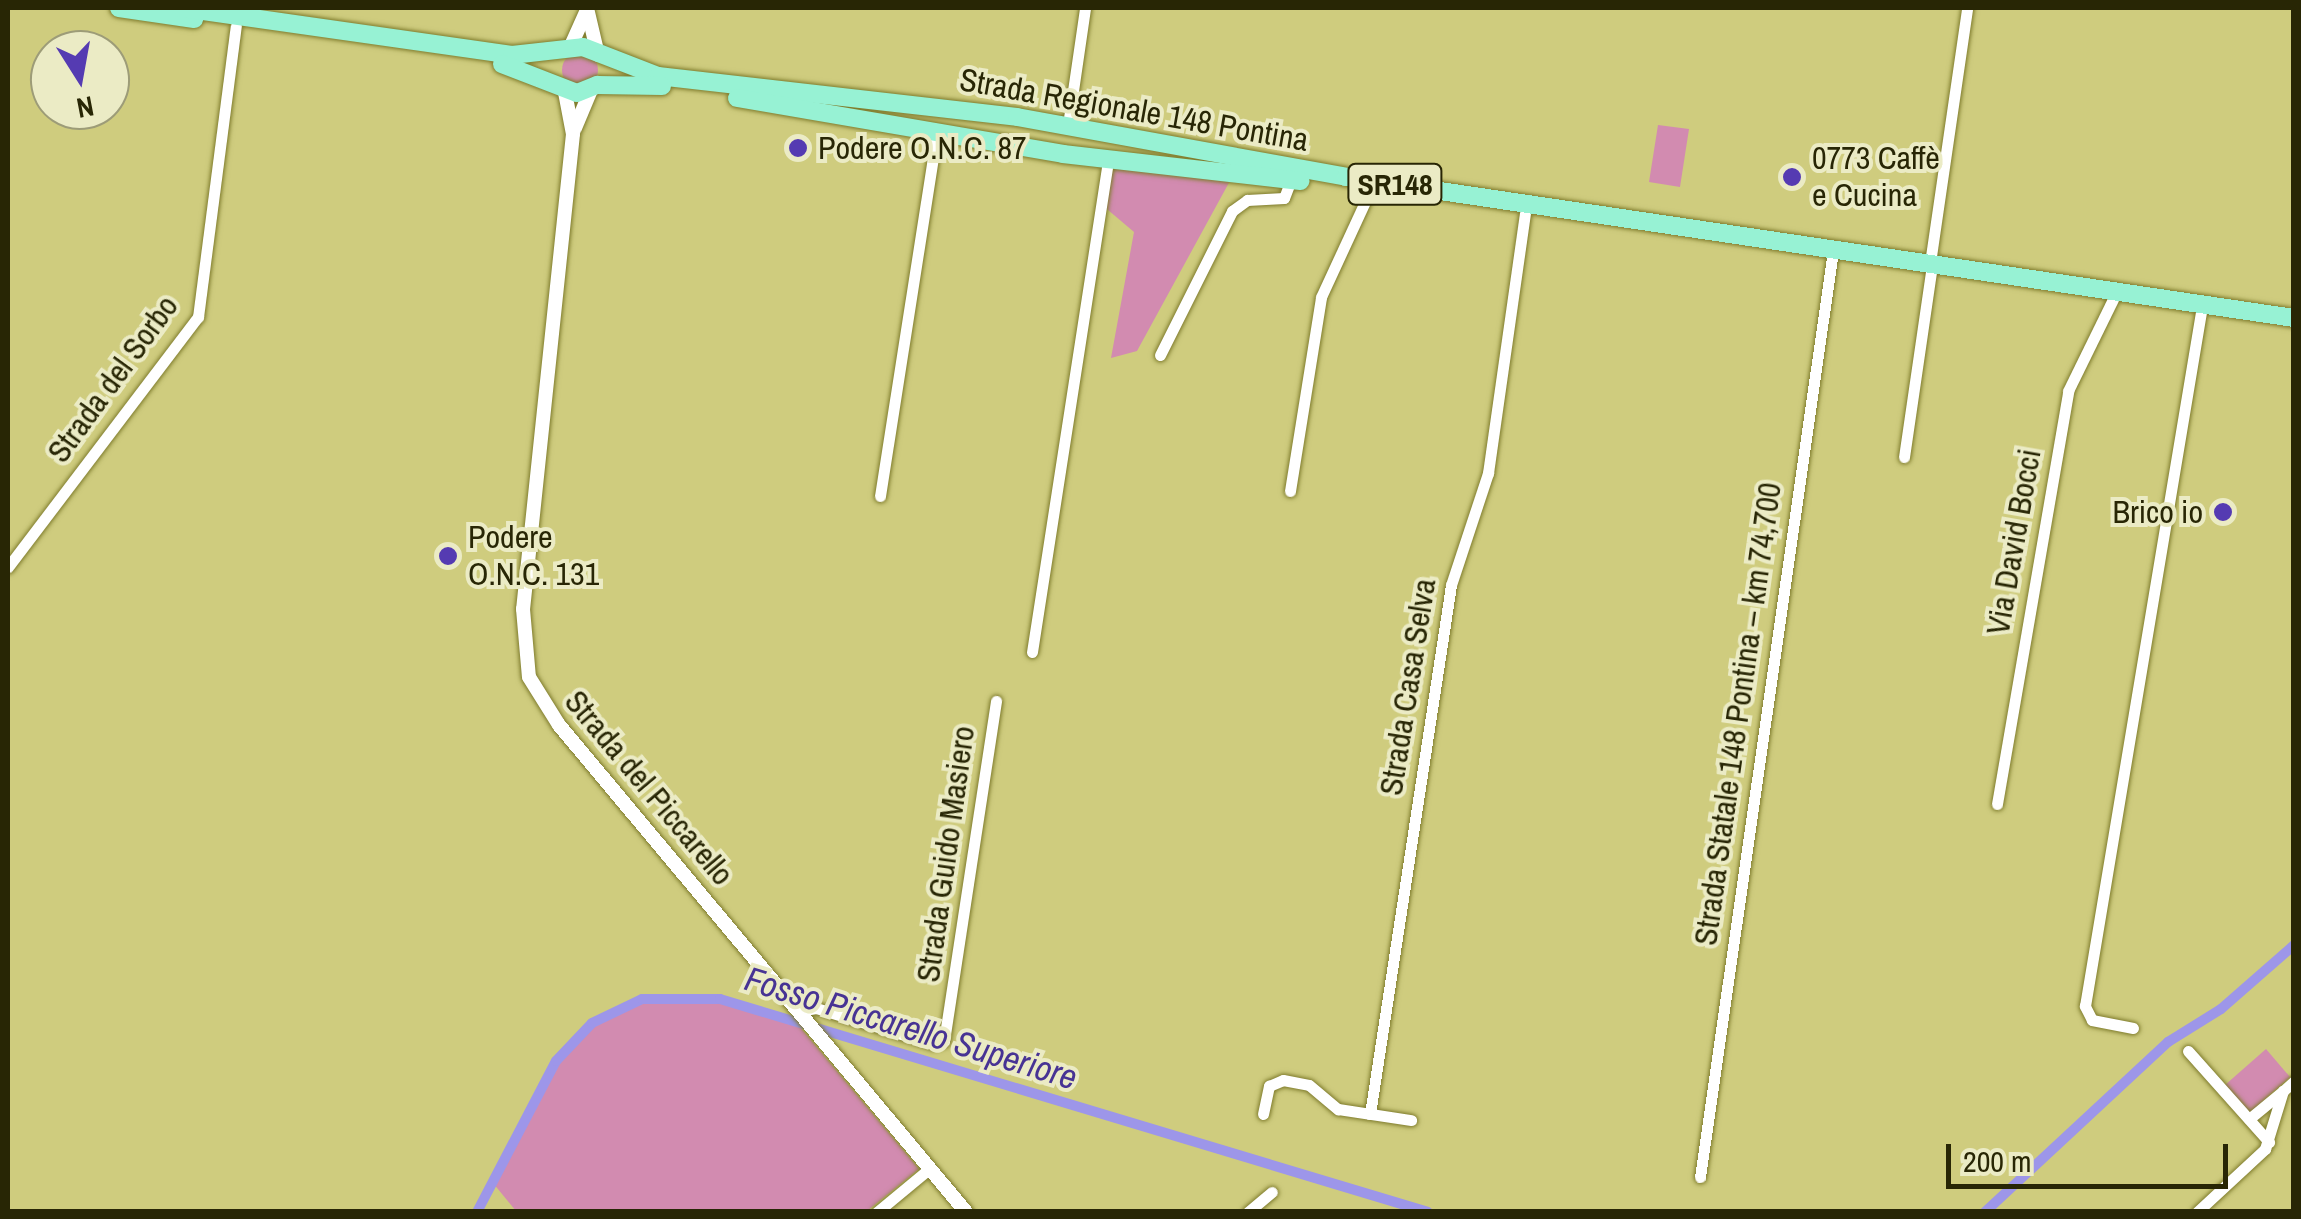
<!DOCTYPE html>
<meta charset="utf-8">
<style>
body{margin:0}
#map{position:relative;width:2301px;height:1219px;overflow:hidden;background:#cfcc7e;font-family:"Archivo Narrow",sans-serif}
div>[style]{position:absolute}
[style*='--x']{left:calc(var(--x)*1px);top:calc(var(--y)*1px);width:calc(var(--w)*1px);rotate:calc(var(--a)*1deg)}
.green>*{inset:0;background:#d28bb0}
.round{border-radius:50%}
.canal>*{height:10px;margin:-5px;padding:0 5px;transform-origin:5px;border-radius:5px;background:#9d96e9}
.roads{filter:drop-shadow(0 0 2px #7f7c2d) drop-shadow(0 0 2px #7f7c2d)}
.minor>*{height:11px;margin:-5.5px;padding:0 5.5px;transform-origin:5.5px;border-radius:5.5px;background:#fff}
.tertiary>*{height:14px;margin:-7px;padding:0 7px;transform-origin:7px;border-radius:7px;background:#fff}
.primary>*{height:18px;margin:-9px;padding:0 9px;transform-origin:9px;border-radius:9px;background:#97f2d4}
.dots>*{width:28px;height:28px;translate:-50% -50%;box-sizing:border-box;border:5px solid #ebebc5;border-radius:50%}
span{translate:-50% -50%;white-space:nowrap;text-align:center;line-height:1.15;-webkit-text-stroke:8px #ebebc5;paint-order:stroke}
.shield-label span{padding:2px 8px;background:#ebebc5;border:2px solid;border-radius:8px;-webkit-text-stroke-width:0}
.shield-label{font-size:30px;color:#282605;font-weight:700}
.street-label{font-size:32px;color:#282605}
.poi-label{font-size:32px;color:#282605}
.left{translate:0 -50%;text-align:left}
.right{translate:-100% -50%;text-align:right}
.water-label{font-size:35px;color:#473394;font-style:italic}
.frame{position:absolute;inset:0;border:10px solid #282605;pointer-events:none}
.north{position:absolute;left:30px;top:30px;width:100px;height:100px;box-sizing:border-box;background:#ebebc5;border:2px solid #9d9c78;border-radius:50%;rotate:169deg;font-size:28px;font-weight:700;line-height:40px;text-align:center;color:#282605}
.north::after{content:'';display:block;margin:auto;width:35px;height:45px;background:#553bb2;clip-path:polygon(50% 0,100% 100%,50% 72%,0 100%)}
.scale{position:absolute;left:1946px;top:1144px;width:282px;height:45px;box-sizing:border-box;border:5px solid #282605;border-top:0;padding-left:12px;font-size:30px;line-height:35px;white-space:nowrap;color:#282605;-webkit-text-stroke:8px #ebebc5;paint-order:stroke}
</style>
<div id="map">
<div class="green">
<div class="round" style="left:562px;top:52px;width:36px;height:36px"></div>
<div style="clip-path:polygon(1658px 125px,1689px 129px,1680px 187px,1649px 182px)"></div>
<div style="clip-path:polygon(1109px 168px,1231px 179px,1137px 351px,1111px 358px,1134px 232px,1101px 204px)"></div>
<div style="clip-path:polygon(642px 999px,720px 999px,794px 1020px,919px 1169px,867px 1211px,516px 1211px,493px 1183px,556px 1061px,592px 1023px)"></div>
<div style="clip-path:polygon(2266px 1049px,2290px 1077px,2249px 1113px,2225px 1085px)"></div>
</div>
<div class="canal">
<div style="--x:477;--y:1212;--w:170;--a:-62.4"></div>
<div style="--x:556;--y:1061;--w:52;--a:-46.5"></div>
<div style="--x:592;--y:1023;--w:55;--a:-25.6"></div>
<div style="--x:642;--y:999;--w:78;--a:0"></div>
<div style="--x:720;--y:999;--w:739;--a:16.74"></div>
<div style="--x:1985;--y:1212;--w:250;--a:-42.9"></div>
<div style="--x:2168;--y:1042;--w:62;--a:-31.9"></div>
<div style="--x:2221;--y:1009;--w:97;--a:-41.2"></div>
</div>
<div class="roads">
<div class="minor">
<div style="--x:1068;--y:125;--w:118;--a:-81.7"></div>
<div style="--x:1930;--y:263;--w:258;--a:-81.7"></div>
<div style="--x:1160;--y:355;--w:161;--a:-63.4"></div>
<div style="--x:1232;--y:211;--w:19;--a:-36"></div>
<div style="--x:1247;--y:200;--w:37;--a:-3"></div>
<div style="--x:1284;--y:198;--w:19;--a:-69"></div>
<div style="--x:1904;--y:457;--w:186;--a:-81.7"></div>
<div style="--x:1290;--y:491;--w:196;--a:-80.9"></div>
<div style="--x:1321;--y:297;--w:117;--a:-65.2"></div>
<div style="--x:880;--y:496;--w:366;--a:-81.1"></div>
<div style="--x:8;--y:567;--w:314;--a:-52.8"></div>
<div style="--x:198;--y:317;--w:293;--a:-82.6"></div>
<div style="--x:1032;--y:652;--w:498;--a:-81.2"></div>
<div style="--x:1997;--y:804;--w:419;--a:-80.2"></div>
<div style="--x:2068;--y:391;--w:102;--a:-63.9"></div>
<div style="--x:799;--y:1011;--w:17;--a:-10"></div>
<div style="--x:816;--y:1008;--w:123;--a:17"></div>
<div style="--x:934;--y:1044;--w:10;--a:-17"></div>
<div style="--x:944;--y:1041;--w:344;--a:-81.3"></div>
<div style="--x:2133;--y:1028;--w:42;--a:-169"></div>
<div style="--x:2092;--y:1020;--w:16;--a:-117"></div>
<div style="--x:2085;--y:1006;--w:710;--a:-80.51"></div>
<div style="--x:2188;--y:1051;--w:122;--a:48.3"></div>
<div style="--x:1263;--y:1114;--w:29;--a:-78"></div>
<div style="--x:1269;--y:1086;--w:15;--a:-23"></div>
<div style="--x:1283;--y:1080;--w:26;--a:11"></div>
<div style="--x:1309;--y:1085;--w:38;--a:40"></div>
<div style="--x:1338;--y:1109;--w:74;--a:8.6"></div>
<div style="--x:1370;--y:1114;--w:535;--a:-81.29"></div>
<div style="--x:1451;--y:585;--w:118;--a:-71.7"></div>
<div style="--x:1488;--y:473;--w:262;--a:-81.9"></div>
<div style="--x:2249;--y:1119;--w:44;--a:-39.5"></div>
<div style="--x:1700;--y:1177;--w:928;--a:-81.83"></div>
<div style="--x:877;--y:1212;--w:69;--a:-39.7"></div>
<div style="--x:1248;--y:1212;--w:31;--a:-40"></div>
<div style="--x:2197;--y:1212;--w:93;--a:-42.8"></div>
<div style="--x:2265;--y:1149;--w:61;--a:-72.8"></div>
<div style="--x:2283;--y:1091;--w:15;--a:-42"></div>
</div>
<div class="tertiary">
<div style="--x:587;--y:8;--w:48;--a:76.8"></div>
<div style="--x:569;--y:50;--w:44;--a:-65.8"></div>
<div style="--x:564;--y:87;--w:48;--a:79.2"></div>
<div style="--x:573;--y:134;--w:478;--a:96"></div>
<div style="--x:523;--y:609;--w:68;--a:85"></div>
<div style="--x:529;--y:677;--w:57;--a:58"></div>
<div style="--x:559;--y:725;--w:635;--a:50.11"></div>
<div style="--x:575;--y:128;--w:41;--a:-67.2"></div>
</div>
<div class="primary">
<div style="--x:119;--y:8;--w:76;--a:8.3"></div>
<div style="--x:182;--y:8;--w:333;--a:8.1"></div>
<div style="--x:512;--y:55;--w:71;--a:-6.4"></div>
<div style="--x:583;--y:47;--w:80;--a:21.1"></div>
<div style="--x:658;--y:76;--w:361;--a:6.5"></div>
<div style="--x:1017;--y:117;--w:334;--a:10.3"></div>
<div style="--x:1346;--y:177;--w:958;--a:8.46"></div>
<div style="--x:502;--y:64;--w:80;--a:21.1"></div>
<div style="--x:577;--y:93;--w:22;--a:-22"></div>
<div style="--x:597;--y:85;--w:65;--a:0.9"></div>
<div style="--x:737;--y:98;--w:331;--a:9.7"></div>
<div style="--x:1063;--y:154;--w:239;--a:6.5"></div>
</div>
</div>
<div class="dots">
<div style="left:798px;top:148px;background:#553bb2"></div>
<div style="left:1792px;top:177px;background:#553bb2"></div>
<div style="left:2223px;top:512px;background:#553bb2"></div>
<div style="left:448px;top:556px;background:#553bb2"></div>
</div>
<div class="shield-label">
<span style="left:1395px;top:184px">SR148</span>
</div>
<div class="street-label">
<span style="left:1134px;top:110px;rotate:10deg">Strada Regionale 148 Pontina</span>
<span style="left:113px;top:379px;rotate:-54deg">Strada del Sorbo</span>
<span style="left:2014px;top:542px;rotate:-80deg">Via David Bocci</span>
<span style="left:1408px;top:687px;rotate:-81deg">Strada Casa Selva</span>
<span style="left:1738px;top:714px;rotate:-82deg">Strada Statale 148 Pontina – km 74,700</span>
<span style="left:649px;top:788px;rotate:50deg">Strada del Piccarello</span>
<span style="left:946px;top:854px;rotate:-82deg">Strada Guido Masiero</span>
</div>
<div class="poi-label">
<span class="left" style="left:818px;top:148px">Podere O.N.C. 87</span>
<span class="left" style="left:1812px;top:177px">0773 Caffè<br>e Cucina</span>
<span class="right" style="left:2203px;top:512px">Brico io</span>
<span class="left" style="left:468px;top:556px">Podere<br>O.N.C. 131</span>
</div>
<div class="water-label">
<span style="left:911px;top:1028px;rotate:17deg">Fosso Piccarello Superiore</span>
</div>
<div class="frame"></div>
<div class="north">N</div>
<div class="scale">200 m</div>
</div>
